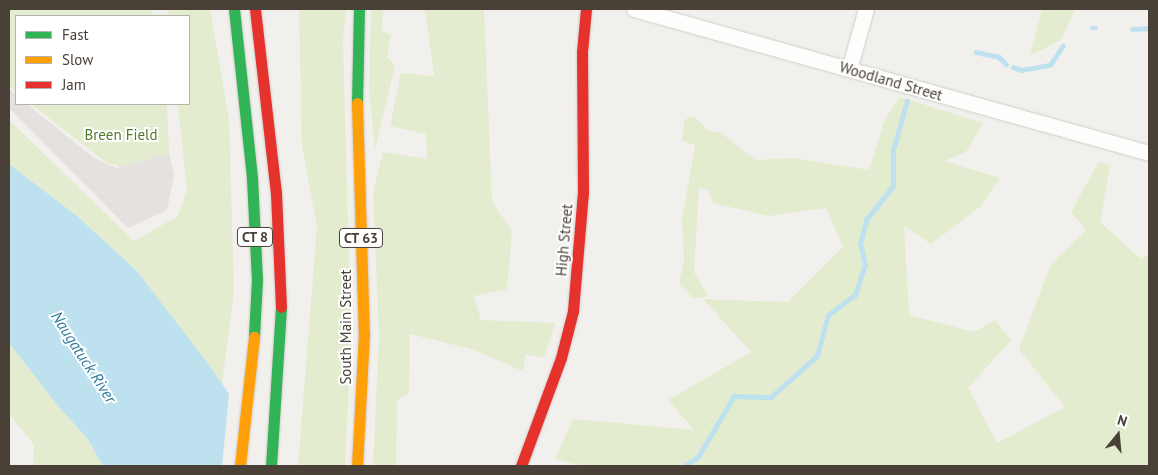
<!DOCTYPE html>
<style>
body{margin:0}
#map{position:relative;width:1158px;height:475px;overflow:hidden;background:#f2f0ed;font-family:"PT Sans",sans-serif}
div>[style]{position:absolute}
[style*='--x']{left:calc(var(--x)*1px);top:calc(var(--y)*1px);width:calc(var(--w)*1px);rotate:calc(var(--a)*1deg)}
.green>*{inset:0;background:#e3ecce}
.parking>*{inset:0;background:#e4e1de}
.water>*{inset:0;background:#bee1ef}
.stream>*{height:4.5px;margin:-2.25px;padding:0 2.25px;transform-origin:2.25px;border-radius:2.25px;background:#bee1ef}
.roads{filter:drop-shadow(0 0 1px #d0cdca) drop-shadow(0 0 1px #d0cdca)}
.street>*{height:15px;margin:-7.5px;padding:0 7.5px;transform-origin:7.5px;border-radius:7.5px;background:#fdfdfc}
.fast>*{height:11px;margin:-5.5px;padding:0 5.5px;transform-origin:5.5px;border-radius:5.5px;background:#30b455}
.slow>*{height:11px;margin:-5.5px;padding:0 5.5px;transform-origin:5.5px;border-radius:5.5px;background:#ff9f0a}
.jam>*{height:11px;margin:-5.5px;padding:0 5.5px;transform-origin:5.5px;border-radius:5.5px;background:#e5322d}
span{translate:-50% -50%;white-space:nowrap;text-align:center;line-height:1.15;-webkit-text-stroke:4px #fff;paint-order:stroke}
.shield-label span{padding:1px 4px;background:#fff;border:1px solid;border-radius:4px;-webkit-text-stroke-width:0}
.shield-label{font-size:14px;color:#494038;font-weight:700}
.street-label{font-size:15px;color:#494038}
.park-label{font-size:15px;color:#537a2b}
.water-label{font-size:16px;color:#2d7a9c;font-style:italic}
.frame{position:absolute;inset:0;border:10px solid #494038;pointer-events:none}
.legend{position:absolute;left:15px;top:15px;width:175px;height:90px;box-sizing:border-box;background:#fff;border:1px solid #b6b3af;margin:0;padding:6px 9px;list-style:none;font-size:15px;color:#494038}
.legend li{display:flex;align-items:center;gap:10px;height:25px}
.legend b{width:25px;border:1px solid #b6b3af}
.north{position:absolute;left:1093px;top:410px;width:50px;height:50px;-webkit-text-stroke:4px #fff;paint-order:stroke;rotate:17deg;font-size:14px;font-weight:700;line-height:20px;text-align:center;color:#494038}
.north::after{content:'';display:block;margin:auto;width:18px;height:22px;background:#494038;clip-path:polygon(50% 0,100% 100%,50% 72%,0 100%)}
</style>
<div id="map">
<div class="green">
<div style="clip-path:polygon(9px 9px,152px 9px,153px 16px,16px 16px,16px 92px,9px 86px)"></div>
<div style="clip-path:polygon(167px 9px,210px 9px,229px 119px,234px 292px,222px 383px,137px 271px,77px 216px,9px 164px,9px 120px,134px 241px,178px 216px,187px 189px,178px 104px,189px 104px,189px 16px,168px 16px)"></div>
<div style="clip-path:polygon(299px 9px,346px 9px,343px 40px,351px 338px,345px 466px,298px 466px,317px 226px,302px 147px)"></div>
<div style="clip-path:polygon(371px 9px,383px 9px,382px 30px,391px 35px,387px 57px,395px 65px,375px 150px,369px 90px)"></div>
<div style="clip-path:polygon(425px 9px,484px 9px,492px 202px,512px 231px,507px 289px,474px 296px,481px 320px,555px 323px,544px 358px,525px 354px,523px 371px,471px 349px,410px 334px,409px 393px,397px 400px,396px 466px,373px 466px,379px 337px,373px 193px,383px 152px,427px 159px,426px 134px,390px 126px,401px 73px,434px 76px)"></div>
<div style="clip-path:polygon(1042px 9px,1075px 9px,1062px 39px,1030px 56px)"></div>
<div style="clip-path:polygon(900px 97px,983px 123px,966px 152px,944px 161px,1000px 178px,980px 207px,931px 244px,904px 226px,909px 315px,974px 332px,995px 320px,1011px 340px,968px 388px,997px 443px,1065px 407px,1019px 349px,1051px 264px,1086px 230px,1071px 212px,1099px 161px,1110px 166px,1100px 222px,1141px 259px,1149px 253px,1149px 466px,582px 466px,555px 459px,573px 419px,694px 430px,668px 400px,751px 352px,703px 299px,788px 302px,843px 247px,826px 208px,768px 216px,713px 203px,708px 190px,699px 188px,694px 272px,708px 296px,694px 299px,679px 284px,684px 260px,682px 219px,695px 145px,682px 141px,684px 120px,694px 116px,709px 131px,720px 132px,756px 160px,794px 158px,869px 170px,885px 119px)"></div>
<div style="clip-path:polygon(31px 104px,167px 104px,169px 153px,120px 167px,106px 162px)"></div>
<div style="clip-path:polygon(9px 343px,58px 406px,87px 438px,103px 466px,33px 466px,34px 445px,9px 414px)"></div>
</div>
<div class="parking">
<div style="clip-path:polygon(9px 89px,16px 95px,16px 104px,27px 104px,94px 158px,117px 168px,169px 153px,174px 175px,167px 210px,128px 228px,9px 108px)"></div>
</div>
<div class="water">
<div style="clip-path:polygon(9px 164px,77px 216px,137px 271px,209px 365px,229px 394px,222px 466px,103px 466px,87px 438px,58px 406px,9px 343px)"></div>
</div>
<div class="stream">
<div style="--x:1092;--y:28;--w:4;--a:0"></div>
<div style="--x:1132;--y:29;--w:17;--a:-3"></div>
<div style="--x:976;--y:52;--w:24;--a:12"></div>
<div style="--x:999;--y:57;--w:10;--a:45"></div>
<div style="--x:1013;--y:67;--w:9;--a:21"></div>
<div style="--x:1021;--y:70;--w:29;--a:-10"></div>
<div style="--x:1050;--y:65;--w:23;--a:-56"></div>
<div style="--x:684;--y:466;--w:17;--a:-33"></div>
<div style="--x:698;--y:457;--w:71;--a:-59.5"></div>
<div style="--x:734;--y:396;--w:37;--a:2"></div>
<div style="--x:771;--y:397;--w:62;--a:-41.7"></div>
<div style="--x:817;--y:356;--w:42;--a:-75"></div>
<div style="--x:828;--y:315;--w:34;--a:-37"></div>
<div style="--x:855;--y:295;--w:32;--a:-72"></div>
<div style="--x:865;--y:265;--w:22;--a:-103"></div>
<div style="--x:860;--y:244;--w:25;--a:-76"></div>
<div style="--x:866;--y:220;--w:43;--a:-51.5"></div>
<div style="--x:893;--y:186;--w:36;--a:-90"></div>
<div style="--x:893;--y:150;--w:51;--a:-74.1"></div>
</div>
<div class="roads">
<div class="street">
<div style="--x:634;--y:9;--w:535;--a:15.62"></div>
<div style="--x:849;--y:69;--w:62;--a:-74.2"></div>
</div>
<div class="fast">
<div style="--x:234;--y:9;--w:170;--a:83.9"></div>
<div style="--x:252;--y:178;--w:101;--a:87.2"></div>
<div style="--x:257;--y:279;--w:58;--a:93"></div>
<div style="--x:357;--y:103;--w:94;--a:-88.8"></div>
<div style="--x:271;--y:466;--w:159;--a:-86.4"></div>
</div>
<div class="slow">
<div style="--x:357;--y:103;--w:230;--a:88.3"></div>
<div style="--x:364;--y:333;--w:133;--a:93"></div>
<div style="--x:240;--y:466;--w:130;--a:-83.8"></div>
</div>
<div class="jam">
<div style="--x:255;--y:9;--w:185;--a:83.5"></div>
<div style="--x:276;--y:193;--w:114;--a:87.5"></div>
<div style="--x:521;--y:466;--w:115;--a:-69.7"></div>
<div style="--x:561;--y:358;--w:49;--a:-75.7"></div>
<div style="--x:573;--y:311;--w:119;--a:-85.2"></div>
<div style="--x:583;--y:192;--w:140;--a:-90.4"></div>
<div style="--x:582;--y:52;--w:43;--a:-84.7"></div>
</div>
</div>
<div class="shield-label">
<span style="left:255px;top:237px">CT 8</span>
<span style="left:361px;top:238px">CT 63</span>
</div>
<div class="street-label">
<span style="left:891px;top:81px;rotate:16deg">Woodland Street</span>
<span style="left:564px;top:240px;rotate:-85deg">High Street</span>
<span style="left:346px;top:327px;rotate:-90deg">South Main Street</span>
</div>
<div class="park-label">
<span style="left:121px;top:135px">Breen Field</span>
</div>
<div class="water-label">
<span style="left:84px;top:357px;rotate:57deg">Naugatuck River</span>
</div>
<div class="frame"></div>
<ul class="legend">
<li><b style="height:6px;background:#30b455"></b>Fast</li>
<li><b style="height:6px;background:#ff9f0a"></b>Slow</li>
<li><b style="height:6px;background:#e5322d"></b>Jam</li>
</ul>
<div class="north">N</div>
</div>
